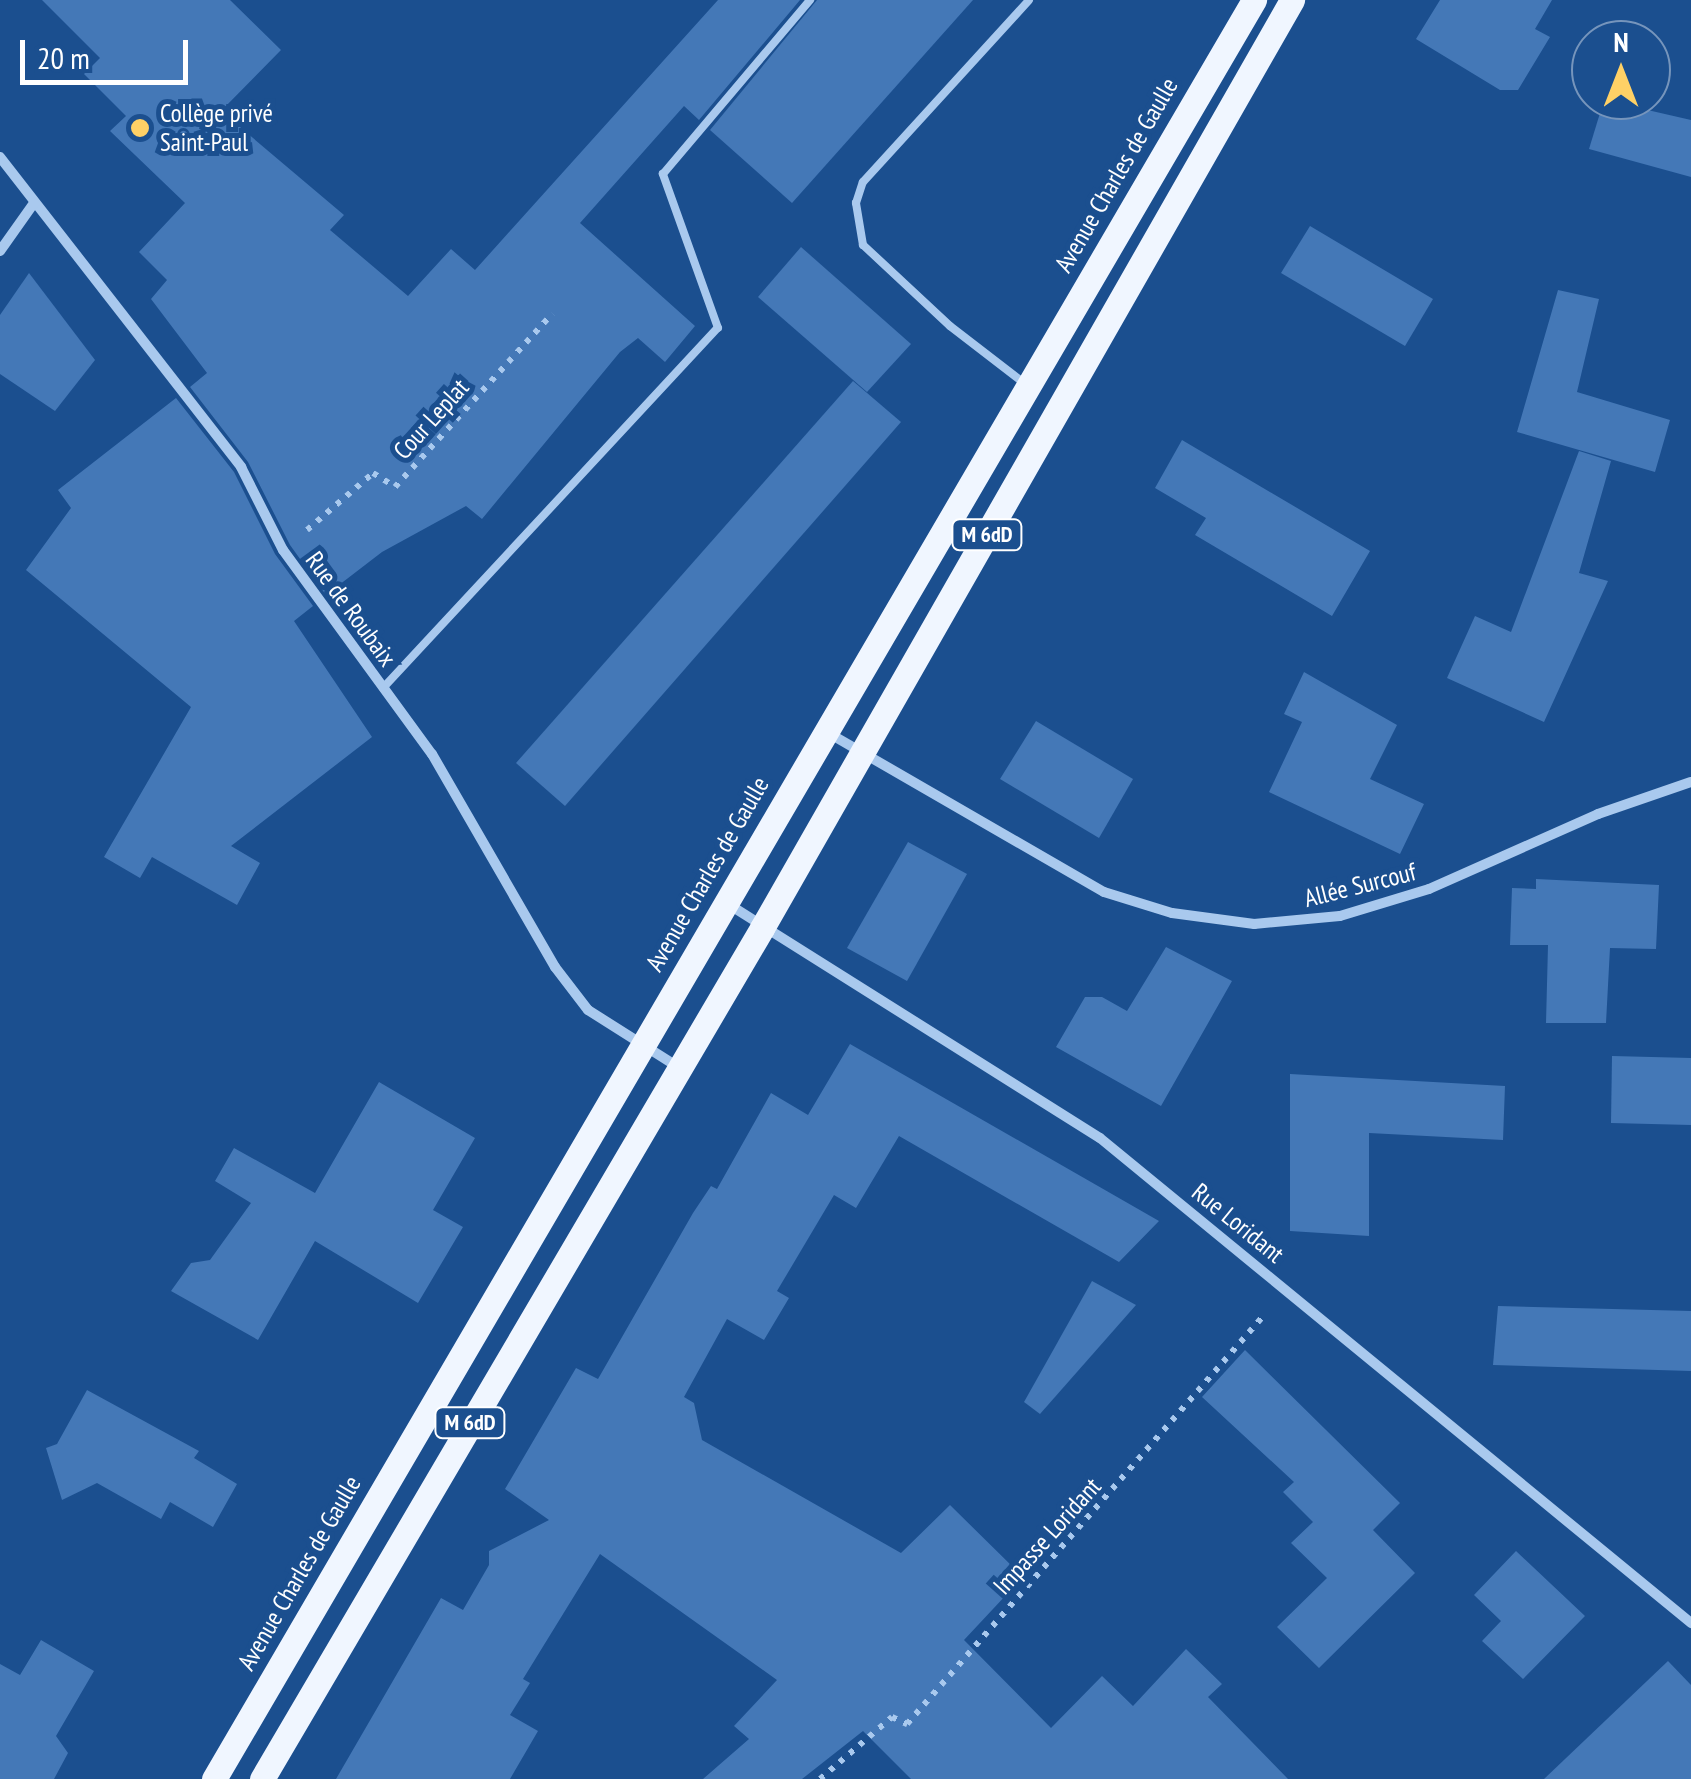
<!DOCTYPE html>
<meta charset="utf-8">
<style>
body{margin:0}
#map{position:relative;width:1691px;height:1779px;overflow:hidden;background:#1b4f8f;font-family:"PT Sans Narrow",sans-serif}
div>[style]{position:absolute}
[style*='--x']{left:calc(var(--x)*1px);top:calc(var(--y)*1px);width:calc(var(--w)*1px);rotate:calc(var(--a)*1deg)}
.building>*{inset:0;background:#4478b7}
.path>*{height:6px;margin-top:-3px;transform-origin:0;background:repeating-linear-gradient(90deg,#a9c9ee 0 5px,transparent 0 13px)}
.service>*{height:8px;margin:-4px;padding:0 4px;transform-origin:4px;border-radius:4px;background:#a9c9ee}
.minor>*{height:10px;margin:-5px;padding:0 5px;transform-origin:5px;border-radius:5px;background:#a9c9ee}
.primary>*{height:25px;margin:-12.5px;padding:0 12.5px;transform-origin:12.5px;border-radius:12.5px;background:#f0f6ff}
.dots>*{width:28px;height:28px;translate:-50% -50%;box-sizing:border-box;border:5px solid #1b4f8f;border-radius:50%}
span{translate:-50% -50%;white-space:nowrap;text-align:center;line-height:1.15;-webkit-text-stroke:10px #1b4f8f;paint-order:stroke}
.shield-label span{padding:2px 8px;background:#1b4f8f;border:2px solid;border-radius:8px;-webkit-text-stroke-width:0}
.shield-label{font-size:22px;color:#fff;font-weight:700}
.poi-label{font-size:25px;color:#fff}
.left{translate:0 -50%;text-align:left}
.street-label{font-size:25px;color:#fff}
.north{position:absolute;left:1571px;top:20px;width:100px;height:100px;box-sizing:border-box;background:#1b4f8f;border:2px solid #7695bc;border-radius:50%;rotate:0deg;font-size:28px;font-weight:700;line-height:40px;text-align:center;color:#fff}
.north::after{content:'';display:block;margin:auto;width:35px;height:45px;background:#ffd166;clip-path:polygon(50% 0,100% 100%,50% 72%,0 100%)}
.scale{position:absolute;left:20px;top:40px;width:168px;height:45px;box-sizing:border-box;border:5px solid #fff;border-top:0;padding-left:12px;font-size:30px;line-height:35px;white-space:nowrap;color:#fff;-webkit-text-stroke:8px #1b4f8f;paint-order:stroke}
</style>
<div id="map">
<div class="building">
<div style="clip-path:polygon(42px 0,230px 0,281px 50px,221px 111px,344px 215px,330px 230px,408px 296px,451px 249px,475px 270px,718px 0,800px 0,699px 120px,684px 106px,580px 223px,695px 326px,665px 362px,638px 338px,620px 352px,482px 519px,466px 506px,382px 552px,326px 595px,290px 545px,248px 462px,190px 387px,207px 373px,151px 299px,167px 280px,139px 252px,185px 203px,110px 131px,126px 116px,84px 74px,100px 58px)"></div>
<div style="clip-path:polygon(817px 0,973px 0,792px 203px,710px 130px)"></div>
<div style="clip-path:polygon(1440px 0,1552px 0,1535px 29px,1550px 37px,1518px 90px,1500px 90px,1416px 39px)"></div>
<div style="clip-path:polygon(1604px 100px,1691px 120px,1691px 177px,1589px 149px)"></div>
<div style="clip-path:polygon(1310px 226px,1433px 299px,1405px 346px,1281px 273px)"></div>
<div style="clip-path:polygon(801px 247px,911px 344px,867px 392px,758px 297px)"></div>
<div style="clip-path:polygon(29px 273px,95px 360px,55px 411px,0 374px,0 315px)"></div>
<div style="clip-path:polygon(1558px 290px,1599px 299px,1577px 392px,1670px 420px,1655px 472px,1517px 432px)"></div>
<div style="clip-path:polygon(853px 381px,901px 422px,565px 806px,516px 763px)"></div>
<div style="clip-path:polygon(176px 398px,234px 472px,275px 554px,313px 606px,294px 621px,372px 737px,231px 846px,260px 863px,237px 905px,152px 857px,140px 878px,104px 857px,191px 707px,26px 570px,71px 508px,58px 490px)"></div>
<div style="clip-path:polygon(1182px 440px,1370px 551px,1332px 616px,1195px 535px,1206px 518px,1155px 488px)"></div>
<div style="clip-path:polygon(1579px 451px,1611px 461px,1579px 573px,1608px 581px,1544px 722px,1447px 678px,1475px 616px,1511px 632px)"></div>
<div style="clip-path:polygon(1304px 672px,1397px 725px,1370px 779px,1424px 804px,1400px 854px,1269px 792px,1302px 722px,1284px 714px)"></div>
<div style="clip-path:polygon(1036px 721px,1133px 779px,1099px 838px,1000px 779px)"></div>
<div style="clip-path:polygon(908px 842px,967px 874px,907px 981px,847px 948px)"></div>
<div style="clip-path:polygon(1536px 879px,1659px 885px,1656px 949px,1610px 948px,1606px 1023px,1546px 1023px,1548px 945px,1510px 945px,1512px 888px,1536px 889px)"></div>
<div style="clip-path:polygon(1166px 947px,1232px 981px,1161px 1106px,1056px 1047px,1085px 997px,1102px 997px,1127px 1011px)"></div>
<div style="clip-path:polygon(850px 1044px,1159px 1221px,1119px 1262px,899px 1136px,856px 1208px,834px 1195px,777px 1291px,789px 1298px,764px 1340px,727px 1319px,684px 1397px,694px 1403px,702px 1440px,901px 1553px,950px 1505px,1023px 1577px,964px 1640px,1051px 1728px,1102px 1676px,1133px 1706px,1186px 1649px,1222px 1684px,1208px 1697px,1288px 1779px,911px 1779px,863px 1731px,802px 1779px,703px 1779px,749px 1739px,734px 1726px,777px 1680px,600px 1554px,523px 1679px,530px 1683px,510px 1715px,538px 1731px,510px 1779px,336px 1779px,441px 1598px,463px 1610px,489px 1565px,489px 1551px,549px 1520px,505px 1489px,576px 1368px,598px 1379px,693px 1213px,711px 1186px,717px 1189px,771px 1093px,808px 1115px)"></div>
<div style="clip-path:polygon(1612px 1056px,1691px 1058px,1691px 1125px,1611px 1123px)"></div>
<div style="clip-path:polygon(1290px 1074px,1505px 1086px,1503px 1140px,1369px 1133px,1369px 1236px,1290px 1231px)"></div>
<div style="clip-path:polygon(379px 1082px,475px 1138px,433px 1210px,463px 1227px,418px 1303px,315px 1241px,258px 1340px,171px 1291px,191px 1263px,210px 1260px,251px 1203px,215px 1181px,234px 1148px,315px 1193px)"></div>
<div style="clip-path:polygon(1092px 1281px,1136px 1305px,1040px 1414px,1024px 1402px)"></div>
<div style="clip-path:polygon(1498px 1306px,1691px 1311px,1691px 1371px,1493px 1365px)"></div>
<div style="clip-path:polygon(1245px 1350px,1400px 1503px,1373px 1530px,1415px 1573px,1319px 1668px,1277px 1627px,1327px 1578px,1291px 1543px,1313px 1522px,1283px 1492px,1294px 1482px,1202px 1397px)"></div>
<div style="clip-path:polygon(87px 1390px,199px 1451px,194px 1458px,237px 1484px,213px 1527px,170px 1502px,161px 1519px,97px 1483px,62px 1500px,46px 1448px,57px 1444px)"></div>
<div style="clip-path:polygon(1516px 1551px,1585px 1616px,1523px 1679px,1482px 1641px,1501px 1621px,1474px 1595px)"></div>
<div style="clip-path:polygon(41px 1640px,94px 1671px,56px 1736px,68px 1753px,54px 1779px,0 1779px,0 1664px,20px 1675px)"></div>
<div style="clip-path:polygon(1668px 1661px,1691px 1685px,1691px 1779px,1544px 1779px)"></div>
</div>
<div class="path">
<div style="--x:307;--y:530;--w:87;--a:-40.8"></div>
<div style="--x:373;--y:473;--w:26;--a:32"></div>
<div style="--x:395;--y:487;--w:234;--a:-47.8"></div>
<div style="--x:820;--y:1779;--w:95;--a:-40.7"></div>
<div style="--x:892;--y:1717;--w:17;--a:25"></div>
<div style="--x:907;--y:1724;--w:543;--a:-48.88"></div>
</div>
<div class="service">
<div style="--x:1024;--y:383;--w:93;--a:-142.4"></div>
<div style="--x:950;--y:326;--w:119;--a:-137"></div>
<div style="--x:863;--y:245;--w:43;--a:-99.5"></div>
<div style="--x:856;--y:203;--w:22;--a:-72"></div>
<div style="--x:863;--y:182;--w:246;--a:-47.6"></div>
<div style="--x:383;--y:688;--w:492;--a:-47.1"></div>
<div style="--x:718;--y:328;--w:164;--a:-109.7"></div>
<div style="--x:663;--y:174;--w:228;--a:-49.8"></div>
</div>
<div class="minor">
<div style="--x:0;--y:157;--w:393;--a:52.1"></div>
<div style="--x:241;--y:467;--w:93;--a:63.2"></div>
<div style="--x:283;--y:550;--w:253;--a:53.9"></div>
<div style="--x:432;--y:754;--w:246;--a:60"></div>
<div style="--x:555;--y:967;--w:54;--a:52.5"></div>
<div style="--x:588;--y:1010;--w:107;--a:32.3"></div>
<div style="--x:0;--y:251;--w:59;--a:-54.7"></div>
<div style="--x:825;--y:731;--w:322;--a:30"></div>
<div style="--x:1104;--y:892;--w:71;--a:17.2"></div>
<div style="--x:1172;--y:913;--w:83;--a:7.6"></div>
<div style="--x:1254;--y:924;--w:86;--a:-5.3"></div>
<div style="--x:1340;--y:916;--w:93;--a:-16.9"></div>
<div style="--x:1429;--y:889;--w:185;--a:-23.9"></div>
<div style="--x:1598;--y:814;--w:98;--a:-19"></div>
<div style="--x:725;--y:902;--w:443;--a:32.2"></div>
<div style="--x:1100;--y:1138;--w:765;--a:39.37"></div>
</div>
<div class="primary">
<div style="--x:214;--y:1779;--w:2061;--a:-59.69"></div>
<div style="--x:262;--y:1779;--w:987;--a:-59.56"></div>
<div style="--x:762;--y:928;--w:1069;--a:-60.27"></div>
</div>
<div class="dots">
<div style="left:140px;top:128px;background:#ffd166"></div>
</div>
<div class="shield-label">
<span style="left:987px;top:535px">M 6dD</span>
<span style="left:470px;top:1423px">M 6dD</span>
</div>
<div class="poi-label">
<span class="left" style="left:160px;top:128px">Collège privé<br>Saint-Paul</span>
</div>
<div class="street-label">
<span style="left:1116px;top:175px;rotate:-60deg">Avenue Charles de Gaulle</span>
<span style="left:431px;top:419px;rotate:-48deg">Cour Leplat</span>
<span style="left:351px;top:609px;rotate:54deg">Rue de Roubaix</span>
<span style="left:707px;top:874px;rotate:-60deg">Avenue Charles de Gaulle</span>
<span style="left:1360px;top:885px;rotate:-14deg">Allée Surcouf</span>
<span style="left:1238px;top:1223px;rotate:39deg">Rue Loridant</span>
<span style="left:1047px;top:1536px;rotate:-48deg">Impasse Loridant</span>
<span style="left:299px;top:1573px;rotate:-60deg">Avenue Charles de Gaulle</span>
</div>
<div class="north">N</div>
<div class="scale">20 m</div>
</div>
